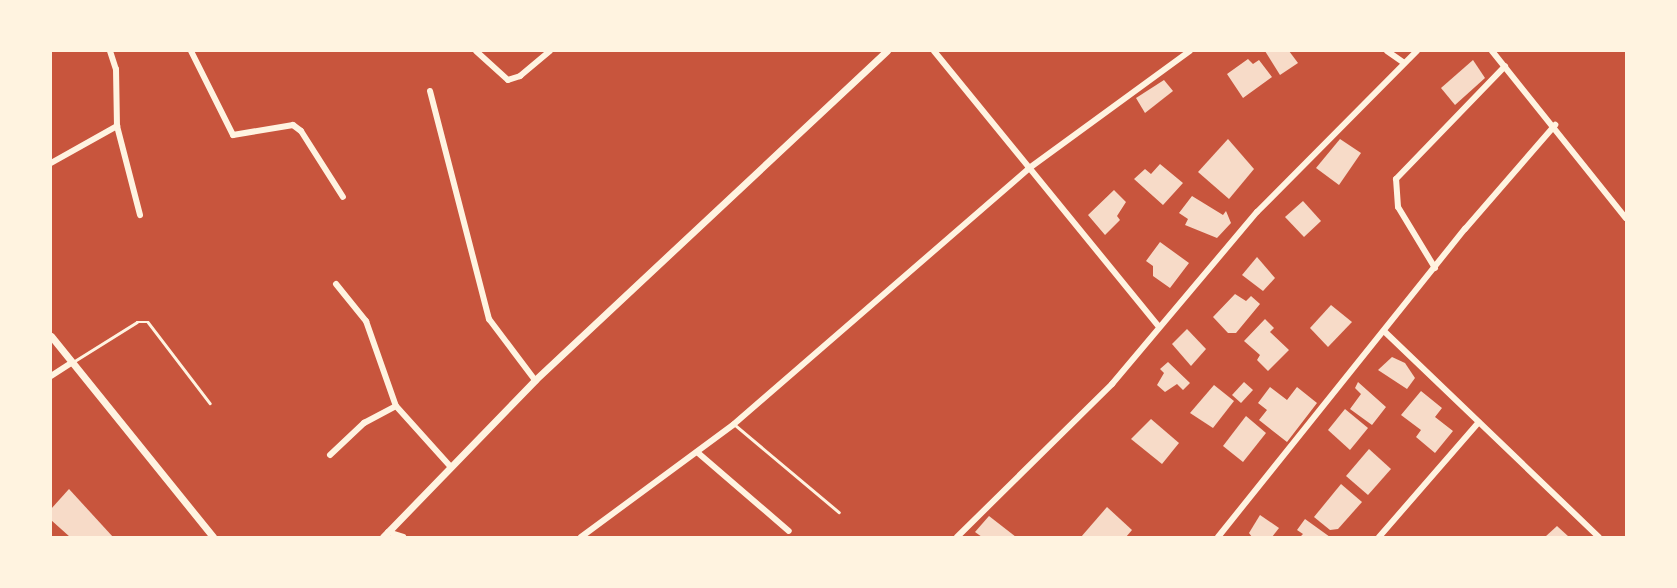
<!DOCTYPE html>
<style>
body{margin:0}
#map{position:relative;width:1677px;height:588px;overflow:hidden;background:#c8553d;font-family:Helvetica,sans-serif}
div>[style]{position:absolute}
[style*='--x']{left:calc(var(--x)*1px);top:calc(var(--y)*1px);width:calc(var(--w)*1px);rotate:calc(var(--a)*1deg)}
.building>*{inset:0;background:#f7dbc8}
.service>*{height:2.5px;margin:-1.25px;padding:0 1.25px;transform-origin:1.25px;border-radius:1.25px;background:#fff3e0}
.minor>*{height:6px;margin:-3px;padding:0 3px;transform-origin:3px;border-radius:3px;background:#fff3e0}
.tertiary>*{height:7px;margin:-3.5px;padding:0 3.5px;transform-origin:3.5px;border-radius:3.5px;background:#fff3e0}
span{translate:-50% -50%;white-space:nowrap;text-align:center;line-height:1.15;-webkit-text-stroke:7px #fff3e0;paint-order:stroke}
.frame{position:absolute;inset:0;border:52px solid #fff3e0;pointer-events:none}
</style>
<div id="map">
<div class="building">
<div style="clip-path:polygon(1265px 51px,1289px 51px,1298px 63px,1280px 75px)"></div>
<div style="clip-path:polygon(1248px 59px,1253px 64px,1259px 60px,1272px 77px,1243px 98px,1227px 74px)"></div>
<div style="clip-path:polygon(1473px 60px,1485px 78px,1455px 105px,1441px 88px)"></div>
<div style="clip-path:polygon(1164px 80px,1173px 91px,1145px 113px,1136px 98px)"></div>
<div style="clip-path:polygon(1228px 139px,1254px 169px,1229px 199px,1198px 172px)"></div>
<div style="clip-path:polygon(1340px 139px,1361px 153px,1339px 185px,1316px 168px)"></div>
<div style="clip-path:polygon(1160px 164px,1183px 183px,1163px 205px,1134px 179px,1145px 169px,1151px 174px)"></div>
<div style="clip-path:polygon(1114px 190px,1126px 202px,1117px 216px,1120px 220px,1105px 235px,1088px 215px)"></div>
<div style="clip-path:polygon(1192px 196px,1223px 215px,1226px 211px,1231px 223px,1217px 238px,1185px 225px,1188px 219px,1179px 213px)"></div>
<div style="clip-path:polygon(1303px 201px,1321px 221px,1304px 237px,1285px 217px)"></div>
<div style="clip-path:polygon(1160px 242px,1189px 263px,1170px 288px,1153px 276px,1153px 266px,1146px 261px)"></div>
<div style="clip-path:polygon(1257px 257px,1275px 278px,1263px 291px,1242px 275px)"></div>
<div style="clip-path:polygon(1235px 294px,1246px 301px,1251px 296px,1260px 304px,1236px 333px,1228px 333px,1213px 317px)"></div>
<div style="clip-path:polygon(1331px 305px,1352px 322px,1328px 347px,1310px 328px)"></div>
<div style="clip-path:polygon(1265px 319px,1274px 328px,1270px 332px,1289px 350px,1268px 371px,1257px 360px,1260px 355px,1244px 341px)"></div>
<div style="clip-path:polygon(1187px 329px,1206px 349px,1191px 366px,1172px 344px)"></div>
<div style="clip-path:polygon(1392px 357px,1405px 363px,1415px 378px,1407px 389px,1378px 370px)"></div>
<div style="clip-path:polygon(1168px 362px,1190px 383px,1183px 390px,1177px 384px,1165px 392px,1157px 385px,1164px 373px,1160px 369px)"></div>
<div style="clip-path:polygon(1244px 382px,1253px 390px,1241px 403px,1232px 395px)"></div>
<div style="clip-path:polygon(1358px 382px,1386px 407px,1372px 425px,1350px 409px,1361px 394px,1355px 388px)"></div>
<div style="clip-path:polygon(1214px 385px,1234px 401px,1213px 428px,1190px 413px)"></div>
<div style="clip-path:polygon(1270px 387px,1287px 400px,1297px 387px,1317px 403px,1287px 442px,1259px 420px,1267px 410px,1258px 403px)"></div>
<div style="clip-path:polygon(1421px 391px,1442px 408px,1435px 417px,1453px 431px,1435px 453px,1416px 437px,1421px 430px,1401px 415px)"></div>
<div style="clip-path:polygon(1345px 409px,1368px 428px,1350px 450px,1328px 430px)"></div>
<div style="clip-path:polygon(1246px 416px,1266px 433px,1243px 462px,1223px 446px)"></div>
<div style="clip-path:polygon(1151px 419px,1179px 443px,1162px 464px,1131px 439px)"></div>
<div style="clip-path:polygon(1369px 449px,1391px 469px,1368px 495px,1346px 476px)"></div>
<div style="clip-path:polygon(1341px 484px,1362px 502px,1338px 529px,1330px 530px,1314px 517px)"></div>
<div style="clip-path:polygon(69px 489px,113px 537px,70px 537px,51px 520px,51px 509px)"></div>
<div style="clip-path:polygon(1107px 507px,1132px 530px,1126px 537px,1081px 537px)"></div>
<div style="clip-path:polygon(1260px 515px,1279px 528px,1272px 537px,1252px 537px,1249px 533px)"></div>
<div style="clip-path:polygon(989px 516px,1016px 537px,982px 537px,975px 532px)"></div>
<div style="clip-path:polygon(1305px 519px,1330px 537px,1300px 537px,1303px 534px,1297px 530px)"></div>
<div style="clip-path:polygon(1557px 526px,1569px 537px,1545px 537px)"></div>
</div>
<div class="service">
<div style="--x:73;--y:362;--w:75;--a:-32"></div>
<div style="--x:137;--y:322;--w:11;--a:0"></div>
<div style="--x:148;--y:322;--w:102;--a:52.6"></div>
<div style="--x:734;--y:424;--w:137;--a:40"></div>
</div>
<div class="minor">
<div style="--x:110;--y:51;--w:19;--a:72"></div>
<div style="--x:116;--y:69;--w:57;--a:89"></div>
<div style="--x:117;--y:126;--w:92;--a:75.5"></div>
<div style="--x:191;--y:51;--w:94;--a:63.4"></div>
<div style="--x:233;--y:135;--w:61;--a:-9.5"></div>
<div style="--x:293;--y:125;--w:10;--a:37"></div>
<div style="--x:301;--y:131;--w:78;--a:57.5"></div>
<div style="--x:476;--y:51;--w:43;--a:42.2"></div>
<div style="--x:508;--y:80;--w:13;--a:-18"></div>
<div style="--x:520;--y:76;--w:39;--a:-40"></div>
<div style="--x:934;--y:51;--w:356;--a:50.8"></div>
<div style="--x:1387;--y:51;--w:21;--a:35"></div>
<div style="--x:1492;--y:51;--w:214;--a:51.3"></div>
<div style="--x:430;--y:91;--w:236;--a:75.5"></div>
<div style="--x:489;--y:319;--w:76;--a:53"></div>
<div style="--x:51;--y:163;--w:76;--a:-29.3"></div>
<div style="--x:1435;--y:268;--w:71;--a:-121.2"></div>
<div style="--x:1398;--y:207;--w:28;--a:-94"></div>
<div style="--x:1396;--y:179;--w:157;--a:-46"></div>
<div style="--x:336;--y:284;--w:48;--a:51"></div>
<div style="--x:366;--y:321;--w:90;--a:70.6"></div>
<div style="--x:396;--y:406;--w:82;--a:48"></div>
<div style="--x:1385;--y:332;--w:296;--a:43.8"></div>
<div style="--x:51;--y:376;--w:24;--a:-33"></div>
<div style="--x:697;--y:452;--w:121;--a:40.7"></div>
<div style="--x:330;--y:455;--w:47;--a:-43.3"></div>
<div style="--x:364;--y:423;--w:36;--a:-28"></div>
<div style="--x:388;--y:532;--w:16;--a:18"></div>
<div style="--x:581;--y:537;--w:190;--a:-36.4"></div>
<div style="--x:734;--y:424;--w:389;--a:-40.9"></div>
<div style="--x:1028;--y:169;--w:200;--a:-36.1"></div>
<div style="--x:957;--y:537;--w:218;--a:-44.6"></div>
<div style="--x:1112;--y:384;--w:225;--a:-49.9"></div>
<div style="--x:1257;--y:212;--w:227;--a:-45.2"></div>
<div style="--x:1218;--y:537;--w:395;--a:-51.3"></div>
<div style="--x:1465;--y:229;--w:138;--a:-49.1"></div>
<div style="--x:1379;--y:537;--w:152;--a:-49"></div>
</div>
<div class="tertiary">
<div style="--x:51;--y:336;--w:258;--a:51.1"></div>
<div style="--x:383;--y:537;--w:219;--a:-45.9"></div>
<div style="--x:535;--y:380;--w:482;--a:-43.1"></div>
</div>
<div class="frame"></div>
</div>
